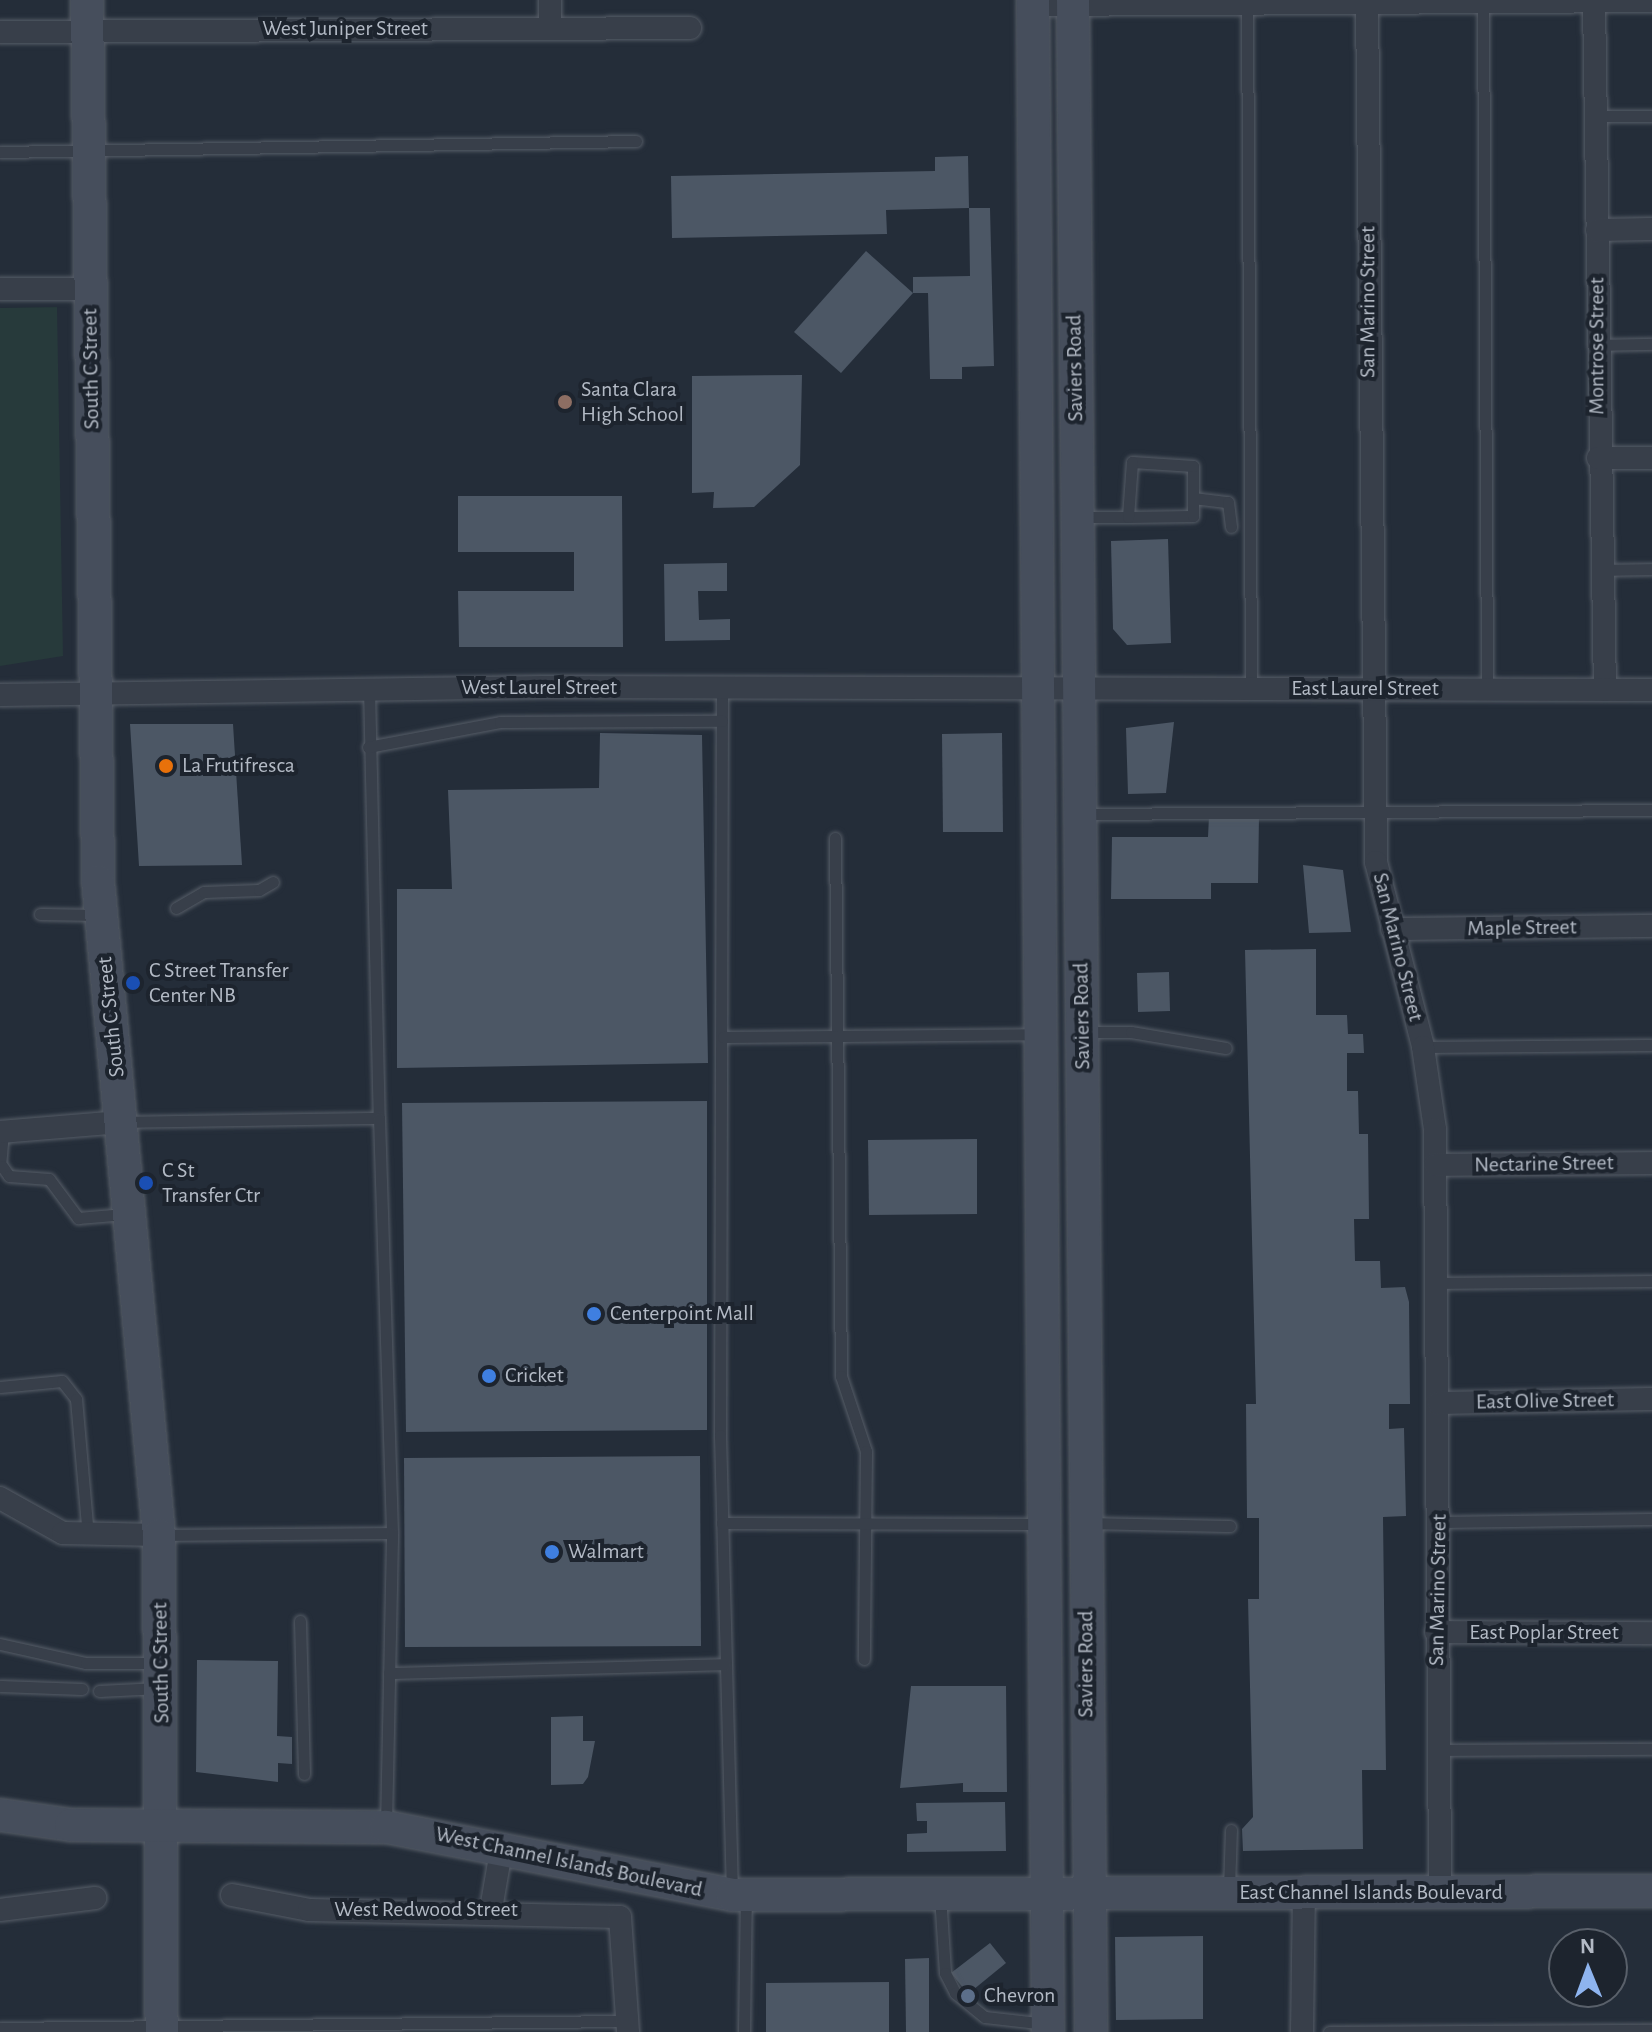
<!DOCTYPE html>
<style>
body{margin:0}
#map{position:relative;width:1652px;height:2032px;overflow:hidden;background:#242d39;font-family:"Alegreya Sans",sans-serif}
div>[style]{position:absolute}
[style*='--x']{left:calc(var(--x)*1px);top:calc(var(--y)*1px);width:calc(var(--w)*1px);rotate:calc(var(--a)*1deg)}
.green>*{inset:0;background:#273a3b}
.building>*{inset:0;background:#4c5765}
.roads{filter:drop-shadow(0 0 2px #565d67) drop-shadow(0 0 2px #565d67)}
.lane>*{height:11px;margin:-5.5px;padding:0 5.5px;transform-origin:5.5px;border-radius:5.5px;background:#383f4a}
.street>*{height:22px;margin:-11px;padding:0 11px;transform-origin:11px;border-radius:11px;background:#383f4a}
.secondary>*{height:32px;margin:-16px;padding:0 16px;transform-origin:16px;border-radius:16px;background:#464e5c}
.dots>*{width:22px;height:22px;translate:-50% -50%;box-sizing:border-box;border:4px solid #1d242e;border-radius:50%}
span{translate:-50% -50%;white-space:nowrap;text-align:center;line-height:1.15;-webkit-text-stroke:8px #1d242e;paint-order:stroke}
.street-label{font-size:22px;color:#b3bac5}
.poi-label{font-size:22px;color:#b3bac5}
.left{translate:0 -50%;text-align:left}
.north{position:absolute;left:1548px;top:1928px;width:80px;height:80px;box-sizing:border-box;background:#1d242e;border:2px solid #59606a;border-radius:50%;rotate:359deg;font-size:22px;font-weight:700;line-height:32px;text-align:center;color:#b3bac5}
.north::after{content:'';display:block;margin:auto;width:28px;height:36px;background:#8eb4ef;clip-path:polygon(50% 0,100% 100%,50% 72%,0 100%)}
</style>
<div id="map">
<div class="green">
<div style="clip-path:polygon(57px 307px,63px 656px,0 666px,0 308px)"></div>
</div>
<div class="building">
<div style="clip-path:polygon(968px 156px,969px 208px,886px 210px,887px 234px,672px 238px,671px 176px,935px 171px,935px 157px)"></div>
<div style="clip-path:polygon(969px 208px,990px 208px,994px 366px,962px 367px,962px 379px,930px 379px,928px 293px,913px 293px,913px 277px,970px 276px)"></div>
<div style="clip-path:polygon(866px 251px,913px 293px,841px 373px,794px 332px)"></div>
<div style="clip-path:polygon(802px 375px,800px 465px,754px 507px,713px 508px,714px 492px,692px 493px,692px 376px)"></div>
<div style="clip-path:polygon(458px 496px,622px 496px,623px 647px,459px 647px,458px 591px,574px 591px,574px 552px,458px 552px)"></div>
<div style="clip-path:polygon(1168px 539px,1171px 643px,1127px 645px,1113px 629px,1111px 541px)"></div>
<div style="clip-path:polygon(727px 563px,727px 591px,698px 591px,699px 620px,730px 619px,730px 640px,665px 641px,664px 564px)"></div>
<div style="clip-path:polygon(1174px 722px,1166px 793px,1128px 794px,1126px 728px)"></div>
<div style="clip-path:polygon(130px 724px,233px 724px,242px 865px,139px 866px)"></div>
<div style="clip-path:polygon(600px 733px,702px 735px,708px 1063px,397px 1068px,397px 889px,452px 889px,448px 790px,599px 788px)"></div>
<div style="clip-path:polygon(1002px 733px,1003px 832px,943px 832px,942px 734px)"></div>
<div style="clip-path:polygon(1209px 816px,1259px 816px,1258px 883px,1211px 883px,1211px 899px,1111px 899px,1112px 837px,1208px 837px)"></div>
<div style="clip-path:polygon(1303px 865px,1343px 870px,1351px 932px,1309px 933px)"></div>
<div style="clip-path:polygon(1316px 949px,1316px 1015px,1347px 1015px,1348px 1034px,1363px 1034px,1364px 1053px,1347px 1053px,1347px 1091px,1358px 1091px,1359px 1134px,1368px 1134px,1369px 1219px,1354px 1219px,1355px 1261px,1380px 1261px,1381px 1288px,1405px 1287px,1409px 1302px,1410px 1404px,1389px 1404px,1389px 1429px,1404px 1428px,1406px 1516px,1383px 1517px,1386px 1770px,1362px 1770px,1363px 1849px,1243px 1851px,1242px 1829px,1253px 1817px,1248px 1599px,1259px 1599px,1259px 1518px,1247px 1518px,1246px 1404px,1256px 1404px,1245px 950px)"></div>
<div style="clip-path:polygon(1169px 972px,1170px 1011px,1138px 1012px,1137px 973px)"></div>
<div style="clip-path:polygon(707px 1101px,707px 1430px,406px 1432px,402px 1103px)"></div>
<div style="clip-path:polygon(977px 1139px,977px 1214px,869px 1215px,868px 1140px)"></div>
<div style="clip-path:polygon(700px 1456px,701px 1646px,405px 1647px,404px 1458px)"></div>
<div style="clip-path:polygon(197px 1660px,278px 1661px,277px 1736px,292px 1737px,292px 1764px,278px 1763px,278px 1782px,196px 1772px)"></div>
<div style="clip-path:polygon(911px 1686px,1006px 1686px,1007px 1792px,963px 1792px,963px 1783px,900px 1788px)"></div>
<div style="clip-path:polygon(583px 1716px,583px 1741px,595px 1741px,588px 1777px,583px 1784px,551px 1785px,551px 1717px)"></div>
<div style="clip-path:polygon(1005px 1802px,1006px 1851px,907px 1852px,907px 1834px,927px 1833px,927px 1821px,917px 1821px,916px 1803px)"></div>
<div style="clip-path:polygon(1203px 1936px,1203px 2019px,1116px 2020px,1115px 1937px)"></div>
<div style="clip-path:polygon(990px 1943px,1006px 1963px,968px 1994px,951px 1973px)"></div>
<div style="clip-path:polygon(929px 1958px,929px 2032px,906px 2032px,905px 1959px)"></div>
<div style="clip-path:polygon(889px 1982px,889px 2032px,766px 2032px,766px 1983px)"></div>
</div>
<div class="roads">
<div class="lane">
<div style="--x:1483;--y:4;--w:683;--a:89.66"></div>
<div style="--x:1247;--y:5;--w:683;--a:89.66"></div>
<div style="--x:1596;--y:116;--w:56;--a:0"></div>
<div style="--x:0;--y:152;--w:636;--a:-0.99"></div>
<div style="--x:1598;--y:345;--w:54;--a:-1.1"></div>
<div style="--x:1193;--y:498;--w:35;--a:7"></div>
<div style="--x:1228;--y:502;--w:25;--a:83"></div>
<div style="--x:1081;--y:517;--w:47;--a:0"></div>
<div style="--x:1128;--y:517;--w:65;--a:-0.9"></div>
<div style="--x:1193;--y:516;--w:50;--a:-90"></div>
<div style="--x:1193;--y:466;--w:61;--a:-176.2"></div>
<div style="--x:1132;--y:462;--w:55;--a:94.2"></div>
<div style="--x:1602;--y:570;--w:50;--a:-1.1"></div>
<div style="--x:369;--y:688;--w:430;--a:88.7"></div>
<div style="--x:722;--y:689;--w:746;--a:90.15"></div>
<div style="--x:720;--y:1435;--w:457;--a:88.5"></div>
<div style="--x:368;--y:747;--w:134;--a:-10.7"></div>
<div style="--x:500;--y:722;--w:222;--a:-0.3"></div>
<div style="--x:1081;--y:814;--w:571;--a:-0.4"></div>
<div style="--x:835;--y:838;--w:538;--a:89.36"></div>
<div style="--x:841;--y:1376;--w:79;--a:71.6"></div>
<div style="--x:866;--y:1451;--w:208;--a:90.6"></div>
<div style="--x:176;--y:908;--w:32;--a:-30"></div>
<div style="--x:204;--y:892;--w:55;--a:-2.1"></div>
<div style="--x:259;--y:890;--w:16;--a:-30"></div>
<div style="--x:40;--y:914;--w:59;--a:1"></div>
<div style="--x:1084;--y:1032;--w:47;--a:0"></div>
<div style="--x:1131;--y:1032;--w:96;--a:9.6"></div>
<div style="--x:723;--y:1037;--w:316;--a:-0.5"></div>
<div style="--x:1423;--y:1047;--w:229;--a:-0.5"></div>
<div style="--x:121;--y:1122;--w:258;--a:-0.9"></div>
<div style="--x:379;--y:1118;--w:415;--a:88.2"></div>
<div style="--x:392;--y:1533;--w:229;--a:179.5"></div>
<div style="--x:0;--y:1166;--w:34;--a:-85"></div>
<div style="--x:2;--y:1166;--w:12;--a:55"></div>
<div style="--x:9;--y:1176;--w:40;--a:4.3"></div>
<div style="--x:49;--y:1179;--w:49;--a:53.4"></div>
<div style="--x:78;--y:1218;--w:47;--a:-4.9"></div>
<div style="--x:1437;--y:1283;--w:215;--a:-0.5"></div>
<div style="--x:0;--y:1387;--w:62;--a:-5.5"></div>
<div style="--x:62;--y:1381;--w:23;--a:52"></div>
<div style="--x:76;--y:1399;--w:139;--a:85"></div>
<div style="--x:1440;--y:1522;--w:212;--a:-0.8"></div>
<div style="--x:722;--y:1523;--w:319;--a:0.2"></div>
<div style="--x:1087;--y:1523;--w:143;--a:1.2"></div>
<div style="--x:300;--y:1621;--w:153;--a:88.5"></div>
<div style="--x:0;--y:1644;--w:88;--a:12.5"></div>
<div style="--x:86;--y:1663;--w:71;--a:0"></div>
<div style="--x:389;--y:1673;--w:336;--a:-1.5"></div>
<div style="--x:0;--y:1686;--w:82;--a:2.1"></div>
<div style="--x:99;--y:1691;--w:60;--a:-2.9"></div>
<div style="--x:1438;--y:1750;--w:214;--a:-0.3"></div>
<div style="--x:386;--y:1825;--w:292;--a:-88.8"></div>
<div style="--x:1229;--y:1889;--w:59;--a:-88.1"></div>
<div style="--x:940;--y:1895;--w:78;--a:86.3"></div>
<div style="--x:945;--y:1973;--w:22;--a:63"></div>
<div style="--x:955;--y:1993;--w:38;--a:39"></div>
<div style="--x:985;--y:2017;--w:62;--a:6.4"></div>
<div style="--x:0;--y:2028;--w:627;--a:-0.64"></div>
<div style="--x:744;--y:2032;--w:136;--a:-89.2"></div>
<div style="--x:1329;--y:2032;--w:323;--a:-0.4"></div>
</div>
<div class="street">
<div style="--x:550;--y:0;--w:27;--a:90"></div>
<div style="--x:1367;--y:0;--w:862;--a:89.4"></div>
<div style="--x:1376;--y:862;--w:191;--a:75.7"></div>
<div style="--x:1423;--y:1047;--w:83;--a:81.7"></div>
<div style="--x:1435;--y:1129;--w:763;--a:89.62"></div>
<div style="--x:1594;--y:1;--w:689;--a:89.09"></div>
<div style="--x:1033;--y:5;--w:619;--a:-0.37"></div>
<div style="--x:0;--y:32;--w:690;--a:-0.33"></div>
<div style="--x:1597;--y:230;--w:55;--a:-1"></div>
<div style="--x:0;--y:289;--w:90;--a:0"></div>
<div style="--x:1598;--y:458;--w:54;--a:0"></div>
<div style="--x:0;--y:695;--w:544;--a:-0.84"></div>
<div style="--x:544;--y:687;--w:1108;--a:0.16"></div>
<div style="--x:1392;--y:929;--w:260;--a:-0.7"></div>
<div style="--x:0;--y:1132;--w:121;--a:-4.7"></div>
<div style="--x:1435;--y:1165;--w:217;--a:-0.5"></div>
<div style="--x:1438;--y:1403;--w:214;--a:-1.1"></div>
<div style="--x:0;--y:1498;--w:72;--a:29.1"></div>
<div style="--x:63;--y:1533;--w:96;--a:1.2"></div>
<div style="--x:1436;--y:1632;--w:216;--a:0.3"></div>
<div style="--x:232;--y:1895;--w:78;--a:11"></div>
<div style="--x:309;--y:1910;--w:311;--a:1.3"></div>
<div style="--x:620;--y:1917;--w:115;--a:86"></div>
<div style="--x:491;--y:1909;--w:65;--a:-80.2"></div>
<div style="--x:0;--y:1910;--w:96;--a:-7.2"></div>
<div style="--x:1302;--y:2032;--w:139;--a:-89.2"></div>
</div>
<div class="secondary">
<div style="--x:87;--y:0;--w:881;--a:89.28"></div>
<div style="--x:98;--y:881;--w:657;--a:84.67"></div>
<div style="--x:159;--y:1535;--w:497;--a:89.7"></div>
<div style="--x:1033;--y:0;--w:2032;--a:89.58"></div>
<div style="--x:1073;--y:0;--w:2032;--a:89.49"></div>
<div style="--x:0;--y:1815;--w:72;--a:8"></div>
<div style="--x:71;--y:1825;--w:315;--a:0.4"></div>
<div style="--x:386;--y:1827;--w:353;--a:11.1"></div>
<div style="--x:732;--y:1895;--w:920;--a:-0.25"></div>
</div>
</div>
<div class="dots">
<div style="left:565px;top:402px;background:#8d6e63"></div>
<div style="left:166px;top:766px;background:#e8710a"></div>
<div style="left:133px;top:983px;background:#1a4fb4"></div>
<div style="left:146px;top:1183px;background:#1a4fb4"></div>
<div style="left:594px;top:1314px;background:#3f7fe0"></div>
<div style="left:489px;top:1376px;background:#3f7fe0"></div>
<div style="left:552px;top:1552px;background:#3f7fe0"></div>
<div style="left:968px;top:1996px;background:#5c6f8a"></div>
</div>
<div class="street-label">
<span style="left:345px;top:29px">West Juniper Street</span>
<span style="left:1368px;top:302px;rotate:-90deg">San Marino Street</span>
<span style="left:1597px;top:346px;rotate:-90deg">Montrose Street</span>
<span style="left:1075px;top:368px;rotate:-91deg">Saviers Road</span>
<span style="left:91px;top:369px;rotate:-91deg">South C Street</span>
<span style="left:539px;top:688px">West Laurel Street</span>
<span style="left:1365px;top:689px">East Laurel Street</span>
<span style="left:1522px;top:928px;rotate:-1deg">Maple Street</span>
<span style="left:1398px;top:947px;rotate:76deg">San Marino Street</span>
<span style="left:1082px;top:1016px;rotate:-91deg">Saviers Road</span>
<span style="left:111px;top:1017px;rotate:-96deg">South C Street</span>
<span style="left:1544px;top:1164px;rotate:-1deg">Nectarine Street</span>
<span style="left:1545px;top:1401px;rotate:-1deg">East Olive Street</span>
<span style="left:1438px;top:1590px;rotate:-89deg">San Marino Street</span>
<span style="left:1544px;top:1633px">East Poplar Street</span>
<span style="left:161px;top:1663px;rotate:-91deg">South C Street</span>
<span style="left:1086px;top:1664px;rotate:-90deg">Saviers Road</span>
<span style="left:569px;top:1862px;rotate:12deg">West Channel Islands Boulevard</span>
<span style="left:1371px;top:1893px">East Channel Islands Boulevard</span>
<span style="left:426px;top:1910px">West Redwood Street</span>
</div>
<div class="poi-label">
<span class="left" style="left:581px;top:402px">Santa Clara<br>High School</span>
<span class="left" style="left:182px;top:766px">La Frutifresca</span>
<span class="left" style="left:149px;top:983px">C Street Transfer<br>Center NB</span>
<span class="left" style="left:162px;top:1183px">C St<br>Transfer Ctr</span>
<span class="left" style="left:610px;top:1314px">Centerpoint Mall</span>
<span class="left" style="left:505px;top:1376px">Cricket</span>
<span class="left" style="left:568px;top:1552px">Walmart</span>
<span class="left" style="left:984px;top:1996px">Chevron</span>
</div>
<div class="north">N</div>
</div>
